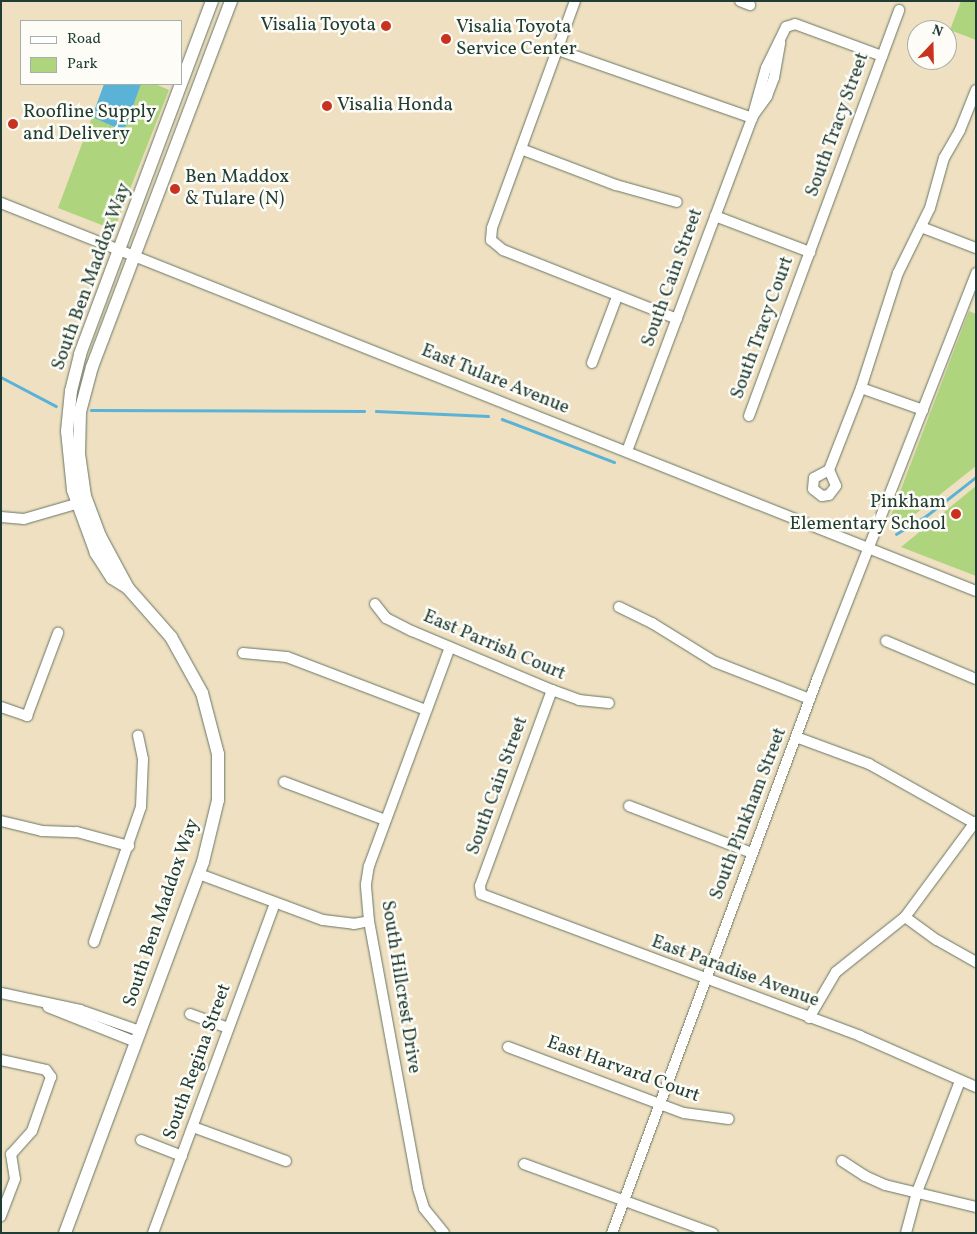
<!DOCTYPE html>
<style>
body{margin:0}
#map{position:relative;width:977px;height:1234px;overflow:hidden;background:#eee0c0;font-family:Vollkorn,serif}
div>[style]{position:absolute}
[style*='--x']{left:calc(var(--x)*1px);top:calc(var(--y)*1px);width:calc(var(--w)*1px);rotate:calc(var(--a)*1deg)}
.green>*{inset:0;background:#afd47e}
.water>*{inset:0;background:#5ab2d7}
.stream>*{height:2.5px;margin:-1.25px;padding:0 1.25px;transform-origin:1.25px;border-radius:1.25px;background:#5ab2d7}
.roads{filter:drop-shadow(0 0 1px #677665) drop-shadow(0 0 1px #677665)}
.minor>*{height:10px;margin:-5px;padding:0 5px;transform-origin:5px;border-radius:5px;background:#fff}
.major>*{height:12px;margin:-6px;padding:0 6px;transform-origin:6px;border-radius:6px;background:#fff}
.dots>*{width:14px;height:14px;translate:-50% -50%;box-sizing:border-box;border:2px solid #fdfcf7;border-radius:50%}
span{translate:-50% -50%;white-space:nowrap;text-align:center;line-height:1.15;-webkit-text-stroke:5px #fdfcf7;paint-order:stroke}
.poi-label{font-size:19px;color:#1f3d34}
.right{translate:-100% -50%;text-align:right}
.left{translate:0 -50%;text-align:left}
.street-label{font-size:19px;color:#1f3d34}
.frame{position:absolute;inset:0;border:2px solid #1f3d34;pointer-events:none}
.legend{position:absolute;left:20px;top:20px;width:162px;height:65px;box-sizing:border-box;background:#fdfcf7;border:1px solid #a4b0a9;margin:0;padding:6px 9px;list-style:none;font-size:15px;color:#1f3d34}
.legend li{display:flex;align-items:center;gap:10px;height:25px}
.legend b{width:25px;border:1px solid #a4b0a9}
.north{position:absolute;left:907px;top:20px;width:50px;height:50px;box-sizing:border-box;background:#fdfcf7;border:1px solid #a4b0a9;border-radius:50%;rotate:21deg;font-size:14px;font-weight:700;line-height:20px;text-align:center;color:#1f3d34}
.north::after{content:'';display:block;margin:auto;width:18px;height:22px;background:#c8321e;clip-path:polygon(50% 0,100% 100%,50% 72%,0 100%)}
</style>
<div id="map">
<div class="green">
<div style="clip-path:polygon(961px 1px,976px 1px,976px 40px,950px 30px)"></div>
<div style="clip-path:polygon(141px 84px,155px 84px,169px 90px,116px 225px,107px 227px,58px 208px,92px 117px,123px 130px)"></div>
<div style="clip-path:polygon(969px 311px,976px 314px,976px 466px,904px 523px,890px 518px)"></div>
<div style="clip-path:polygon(976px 486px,976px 576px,901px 547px)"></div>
</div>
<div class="water">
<div style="clip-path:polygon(104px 84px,141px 84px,124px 131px,92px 117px)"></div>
</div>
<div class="stream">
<div style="--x:1;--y:377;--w:62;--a:27.8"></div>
<div style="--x:91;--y:410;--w:273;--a:0.2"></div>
<div style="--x:376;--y:411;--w:112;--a:2.6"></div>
<div style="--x:502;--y:419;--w:120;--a:21"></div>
<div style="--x:896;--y:534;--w:35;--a:-31"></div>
<div style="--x:926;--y:516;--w:63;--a:-38"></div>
</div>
<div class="roads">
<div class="minor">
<div style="--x:575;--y:1;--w:242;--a:110.1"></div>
<div style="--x:492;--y:228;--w:12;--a:95"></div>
<div style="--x:491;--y:240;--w:16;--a:40"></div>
<div style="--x:503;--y:250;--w:187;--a:21.6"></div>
<div style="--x:740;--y:1;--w:11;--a:22"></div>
<div style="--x:558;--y:50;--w:206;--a:19.3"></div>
<div style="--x:752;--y:117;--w:26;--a:-54"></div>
<div style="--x:767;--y:96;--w:19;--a:-69"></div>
<div style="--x:774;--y:78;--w:36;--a:-80"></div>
<div style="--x:521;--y:149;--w:102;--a:20.8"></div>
<div style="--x:616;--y:185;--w:63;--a:15.6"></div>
<div style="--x:1;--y:203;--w:1049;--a:21.7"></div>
<div style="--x:715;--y:216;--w:102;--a:20.8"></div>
<div style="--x:921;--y:227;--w:59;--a:20.9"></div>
<div style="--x:592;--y:363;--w:71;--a:-69.3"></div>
<div style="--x:861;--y:388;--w:66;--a:19.5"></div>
<div style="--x:749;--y:416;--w:433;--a:-69.7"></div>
<div style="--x:627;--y:451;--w:356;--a:-69.4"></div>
<div style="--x:752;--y:118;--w:52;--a:-74.4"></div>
<div style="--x:766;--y:68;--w:46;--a:-64"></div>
<div style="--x:786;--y:27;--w:9;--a:-18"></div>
<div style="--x:795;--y:24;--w:93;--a:20.2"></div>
<div style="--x:829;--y:470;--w:88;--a:-68.7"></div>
<div style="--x:861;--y:388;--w:121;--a:-72.2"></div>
<div style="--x:898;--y:273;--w:72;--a:-63.8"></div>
<div style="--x:930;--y:208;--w:52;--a:-74.4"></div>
<div style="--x:944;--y:158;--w:32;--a:-60"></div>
<div style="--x:960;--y:130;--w:43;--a:-68.2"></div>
<div style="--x:829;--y:470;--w:17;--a:66"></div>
<div style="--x:836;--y:486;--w:11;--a:128"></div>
<div style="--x:829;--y:495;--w:7;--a:172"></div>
<div style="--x:822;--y:496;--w:11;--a:-142"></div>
<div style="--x:813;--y:489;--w:11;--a:-85"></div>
<div style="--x:814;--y:478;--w:17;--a:-28"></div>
<div style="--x:1;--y:517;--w:23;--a:5"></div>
<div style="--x:24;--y:519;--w:54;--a:-16.1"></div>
<div style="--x:375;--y:604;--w:18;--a:52"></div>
<div style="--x:386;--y:618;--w:29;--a:27"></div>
<div style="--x:412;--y:631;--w:152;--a:22.9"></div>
<div style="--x:552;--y:690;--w:29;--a:20"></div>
<div style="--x:579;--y:700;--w:30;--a:6"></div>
<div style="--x:619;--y:607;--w:37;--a:26"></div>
<div style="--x:652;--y:623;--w:74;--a:31.8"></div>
<div style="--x:715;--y:662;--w:102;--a:21.3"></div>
<div style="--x:886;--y:641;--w:98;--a:22.9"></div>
<div style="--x:243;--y:653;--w:44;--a:5.2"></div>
<div style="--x:287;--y:657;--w:149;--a:20.9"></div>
<div style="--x:552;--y:690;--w:209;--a:110.2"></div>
<div style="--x:480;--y:886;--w:8;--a:83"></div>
<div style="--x:481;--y:894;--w:405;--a:20.5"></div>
<div style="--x:860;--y:1036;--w:127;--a:23.7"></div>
<div style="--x:1;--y:707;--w:28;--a:19"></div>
<div style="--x:27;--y:716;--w:89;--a:-69.5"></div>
<div style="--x:796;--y:737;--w:78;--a:20.3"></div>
<div style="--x:869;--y:764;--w:123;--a:29.3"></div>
<div style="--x:284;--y:782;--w:108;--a:20.6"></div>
<div style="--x:629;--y:806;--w:132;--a:20.9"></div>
<div style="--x:1;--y:821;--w:42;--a:13.7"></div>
<div style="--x:42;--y:831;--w:35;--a:2"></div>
<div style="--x:77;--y:832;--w:54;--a:15.1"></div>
<div style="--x:199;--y:874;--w:132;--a:20.4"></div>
<div style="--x:323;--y:920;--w:31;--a:7"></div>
<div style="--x:354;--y:924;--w:15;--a:-11"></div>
<div style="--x:905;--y:917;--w:39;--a:36"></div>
<div style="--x:937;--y:940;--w:45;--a:29.4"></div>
<div style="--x:94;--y:942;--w:143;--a:-70.8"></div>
<div style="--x:141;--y:807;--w:48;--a:-87.6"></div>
<div style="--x:143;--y:759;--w:24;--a:-102"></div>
<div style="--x:1;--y:993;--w:81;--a:12.1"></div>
<div style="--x:80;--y:1010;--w:64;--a:19.3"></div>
<div style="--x:48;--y:1007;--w:95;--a:21.7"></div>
<div style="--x:190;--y:1014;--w:40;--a:20.2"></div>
<div style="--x:809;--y:1018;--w:53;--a:-59.6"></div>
<div style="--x:836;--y:972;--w:88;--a:-38.6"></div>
<div style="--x:905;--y:917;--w:119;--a:-53.5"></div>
<div style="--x:508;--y:1047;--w:188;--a:20.6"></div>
<div style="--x:684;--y:1113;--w:45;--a:7.6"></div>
<div style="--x:1;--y:1060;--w:46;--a:12.5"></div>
<div style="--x:46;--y:1070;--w:9;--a:54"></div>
<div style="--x:51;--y:1077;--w:57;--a:109.4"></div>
<div style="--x:32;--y:1131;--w:31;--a:132"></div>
<div style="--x:11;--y:1154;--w:25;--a:81"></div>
<div style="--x:15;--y:1179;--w:40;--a:111"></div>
<div style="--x:193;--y:1127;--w:99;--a:20.1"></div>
<div style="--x:141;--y:1140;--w:44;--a:21.3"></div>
<div style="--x:842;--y:1161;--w:27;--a:33"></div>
<div style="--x:865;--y:1176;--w:22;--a:24"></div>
<div style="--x:885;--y:1185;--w:94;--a:13.6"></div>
<div style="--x:524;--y:1164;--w:201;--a:20.1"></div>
<div style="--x:153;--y:1233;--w:352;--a:-69.7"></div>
<div style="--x:444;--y:1233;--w:32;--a:-129"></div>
<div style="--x:424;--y:1208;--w:21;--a:-107"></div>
<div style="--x:418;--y:1188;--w:271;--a:-100.4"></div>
<div style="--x:369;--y:921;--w:37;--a:-95"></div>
<div style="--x:366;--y:884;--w:18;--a:-81"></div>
<div style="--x:369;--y:866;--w:233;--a:-69.7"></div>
<div style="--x:612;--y:1233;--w:593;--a:-69.67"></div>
<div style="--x:818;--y:677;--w:434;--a:-68.6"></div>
<div style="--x:906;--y:1233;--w:42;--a:-75"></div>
<div style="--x:917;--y:1192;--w:119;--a:-68.8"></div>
</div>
<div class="major">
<div style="--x:128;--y:588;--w:59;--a:-118.3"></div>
<div style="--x:100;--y:536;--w:43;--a:-110.6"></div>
<div style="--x:85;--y:496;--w:42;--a:-98.1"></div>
<div style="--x:79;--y:454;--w:42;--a:-88.6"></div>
<div style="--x:80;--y:412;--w:47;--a:-75.1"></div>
<div style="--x:92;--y:367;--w:392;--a:-69.2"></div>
<div style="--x:65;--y:1233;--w:396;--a:-69.6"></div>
<div style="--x:203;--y:862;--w:64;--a:-76.4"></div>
<div style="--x:218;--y:800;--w:46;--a:-90"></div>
<div style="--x:218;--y:754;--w:63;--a:-104.7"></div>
<div style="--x:202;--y:693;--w:64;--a:-119"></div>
<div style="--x:171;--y:637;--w:65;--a:-131.3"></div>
<div style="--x:128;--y:588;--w:19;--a:-148"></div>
<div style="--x:112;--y:578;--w:30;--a:-123"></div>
<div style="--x:96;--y:553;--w:67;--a:-110.1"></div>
<div style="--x:73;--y:490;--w:59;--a:-95.8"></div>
<div style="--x:67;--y:431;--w:40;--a:-84.3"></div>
<div style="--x:71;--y:391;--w:38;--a:-76"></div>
<div style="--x:80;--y:354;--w:377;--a:-69.5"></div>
</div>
</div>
<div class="dots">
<div style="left:386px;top:26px;background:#c8321e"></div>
<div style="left:446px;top:39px;background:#c8321e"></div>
<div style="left:327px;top:106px;background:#c8321e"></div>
<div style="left:13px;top:124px;background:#c8321e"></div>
<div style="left:175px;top:189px;background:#c8321e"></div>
<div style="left:956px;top:514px;background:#c8321e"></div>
</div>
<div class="poi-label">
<span class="right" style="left:376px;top:26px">Visalia Toyota</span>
<span class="left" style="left:456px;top:39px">Visalia Toyota<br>Service Center</span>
<span class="left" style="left:337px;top:106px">Visalia Honda</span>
<span class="left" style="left:23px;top:124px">Roofline Supply<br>and Delivery</span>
<span class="left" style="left:185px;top:189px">Ben Maddox<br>&amp; Tulare (N)</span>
<span class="right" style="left:946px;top:514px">Pinkham<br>Elementary School</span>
</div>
<div class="street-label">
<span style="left:838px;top:125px;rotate:-70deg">South Tracy Street</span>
<span style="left:92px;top:277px;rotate:-70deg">South Ben Maddox Way</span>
<span style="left:673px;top:278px;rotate:-70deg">South Cain Street</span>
<span style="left:763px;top:328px;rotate:-70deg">South Tracy Court</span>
<span style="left:495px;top:380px;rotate:22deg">East Tulare Avenue</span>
<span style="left:494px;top:646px;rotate:23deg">East Parrish Court</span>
<span style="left:498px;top:786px;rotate:-70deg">South Cain Street</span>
<span style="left:749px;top:814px;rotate:-69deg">South Pinkham Street</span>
<span style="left:162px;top:913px;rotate:-71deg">South Ben Maddox Way</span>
<span style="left:735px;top:972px;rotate:20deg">East Paradise Avenue</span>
<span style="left:400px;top:987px;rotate:81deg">South Hillcrest Drive</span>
<span style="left:198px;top:1062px;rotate:-70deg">South Regina Street</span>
<span style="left:623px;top:1070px;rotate:20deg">East Harvard Court</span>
</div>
<div class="frame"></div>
<ul class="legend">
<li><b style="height:6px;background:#fff"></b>Road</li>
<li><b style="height:14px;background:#afd47e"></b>Park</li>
</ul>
<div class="north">N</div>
</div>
